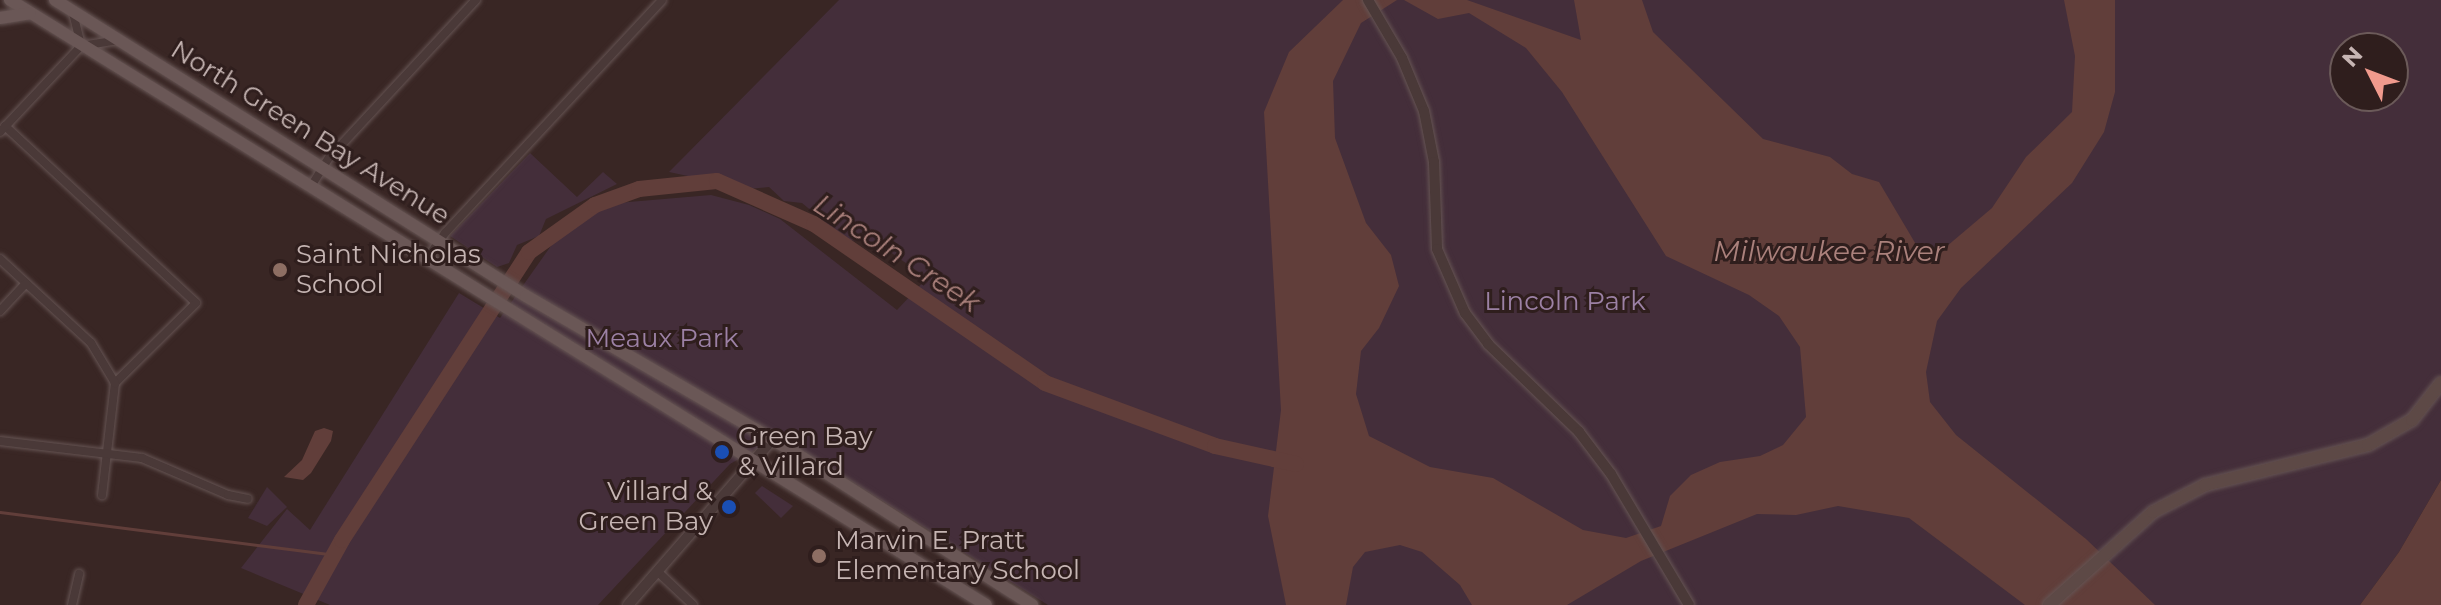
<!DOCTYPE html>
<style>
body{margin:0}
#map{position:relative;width:2441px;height:605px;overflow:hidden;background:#392624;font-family:Montserrat,sans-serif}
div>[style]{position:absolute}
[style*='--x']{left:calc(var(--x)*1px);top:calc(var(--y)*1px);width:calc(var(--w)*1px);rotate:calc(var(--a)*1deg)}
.green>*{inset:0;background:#442e3a}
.water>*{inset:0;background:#613e3a}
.stream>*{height:3px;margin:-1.5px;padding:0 1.5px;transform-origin:1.5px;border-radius:1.5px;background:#613e3a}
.river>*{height:16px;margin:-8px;padding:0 8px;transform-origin:8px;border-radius:8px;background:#613e3a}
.roads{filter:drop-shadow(0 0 2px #655453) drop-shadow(0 0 2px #655453)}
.minor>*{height:8px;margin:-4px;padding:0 4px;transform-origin:4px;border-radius:4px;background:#4a3938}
.tertiary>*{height:10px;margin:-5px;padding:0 5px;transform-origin:5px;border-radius:5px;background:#4a3938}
.secondary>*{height:12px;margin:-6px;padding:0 6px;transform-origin:6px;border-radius:6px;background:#5d4946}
.primary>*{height:12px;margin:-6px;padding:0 6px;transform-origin:6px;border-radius:6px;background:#6a5756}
.dots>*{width:22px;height:22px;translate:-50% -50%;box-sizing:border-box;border:4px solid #2f1e1d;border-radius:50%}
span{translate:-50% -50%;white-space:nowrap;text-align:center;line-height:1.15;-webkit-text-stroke:6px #2f1e1d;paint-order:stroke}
.street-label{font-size:26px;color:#c6b5b3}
.poi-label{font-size:26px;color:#c6b5b3}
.left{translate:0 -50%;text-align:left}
.right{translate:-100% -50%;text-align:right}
.park-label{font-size:26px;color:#9c81a5}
.water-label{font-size:28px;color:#ab817c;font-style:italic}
.north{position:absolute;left:2329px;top:32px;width:80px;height:80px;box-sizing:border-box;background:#2f1e1d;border:2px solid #6b5a59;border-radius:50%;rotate:312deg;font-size:22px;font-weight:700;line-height:32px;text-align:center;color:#c6b5b3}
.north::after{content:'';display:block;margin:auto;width:28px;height:36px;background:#f09a8d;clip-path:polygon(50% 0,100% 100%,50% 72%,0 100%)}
</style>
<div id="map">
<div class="green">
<div style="clip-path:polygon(evenodd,839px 0,2441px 0,2441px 480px,2399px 552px,2360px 605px,1048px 605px,779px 436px,730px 464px,598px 605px,330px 605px,241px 568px,287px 509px,310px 530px,459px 293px,500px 318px,553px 243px,578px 221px,617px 203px,711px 195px,749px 205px,780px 219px,897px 310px,927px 278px,876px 242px,847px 240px,802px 203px,784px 201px,769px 187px,749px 189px,669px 172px,839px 0,2345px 48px,2393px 48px,2393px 96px,2345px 96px,2345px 48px)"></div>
<div style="clip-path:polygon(530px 153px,577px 197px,603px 172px,617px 184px,546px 219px,539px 236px,517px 245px,509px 263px,497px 267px,450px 236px)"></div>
<div style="clip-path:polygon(762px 486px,793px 506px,781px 518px,755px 493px)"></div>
<div style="clip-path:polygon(267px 487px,287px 507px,267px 526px,248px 518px)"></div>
</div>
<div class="water">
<div style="clip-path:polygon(1343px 0,1397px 0,1361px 23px,1333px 81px,1335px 138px,1366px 223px,1391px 255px,1399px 286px,1379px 328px,1361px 351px,1356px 394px,1369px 436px,1430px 467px,1493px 478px,1583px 530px,1626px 538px,1661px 526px,1670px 496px,1691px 475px,1720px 462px,1760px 456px,1783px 445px,1806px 417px,1800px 347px,1779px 316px,1749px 295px,1666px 256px,1562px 92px,1526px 48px,1469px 13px,1438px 19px,1404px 0,1467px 0,1581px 40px,1574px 0,1642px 0,1653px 32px,1763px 139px,1830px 157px,1852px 174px,1879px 182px,1927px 263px,1992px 208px,2026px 157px,2072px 112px,2075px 56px,2064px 0,2115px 0,2115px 92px,2104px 132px,2072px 183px,1961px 288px,1937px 321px,1926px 372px,1930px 402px,1956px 435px,2086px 539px,2155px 605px,2025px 605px,1909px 518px,1838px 506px,1796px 515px,1757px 514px,1641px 561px,1567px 605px,1472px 605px,1460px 585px,1422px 552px,1400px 545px,1365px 552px,1353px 567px,1346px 605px,1286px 605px,1268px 516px,1281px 410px,1264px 112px,1289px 52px)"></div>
<div style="clip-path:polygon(324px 428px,333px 431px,331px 441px,311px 473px,303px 480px,284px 477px,302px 460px,315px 431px)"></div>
<div style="clip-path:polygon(2441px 480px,2441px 605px,2360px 605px,2399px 552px)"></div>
</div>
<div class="stream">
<div style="--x:0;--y:512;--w:337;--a:7.3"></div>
</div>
<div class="river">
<div style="--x:306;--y:605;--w:74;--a:-61"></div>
<div style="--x:342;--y:540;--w:343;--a:-57"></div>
<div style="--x:529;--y:252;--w:81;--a:-35.5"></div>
<div style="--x:595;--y:205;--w:47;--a:-20"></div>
<div style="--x:639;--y:189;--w:78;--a:-5.9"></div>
<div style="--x:717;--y:181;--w:106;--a:23.9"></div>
<div style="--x:814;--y:224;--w:280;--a:34.5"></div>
<div style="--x:1045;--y:383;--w:181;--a:20.3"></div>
<div style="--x:1215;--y:446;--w:83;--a:12.5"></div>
</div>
<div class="roads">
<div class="minor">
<div style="--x:73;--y:13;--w:33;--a:76"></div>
<div style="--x:5;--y:126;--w:260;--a:42.8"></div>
<div style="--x:196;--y:303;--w:114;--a:135.4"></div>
<div style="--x:115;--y:383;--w:113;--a:96.6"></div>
<div style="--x:0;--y:132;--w:118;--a:-46.7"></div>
<div style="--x:81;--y:46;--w:36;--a:-9"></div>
<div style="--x:310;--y:188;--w:36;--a:-58"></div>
<div style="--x:329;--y:158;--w:216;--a:-47.1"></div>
<div style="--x:0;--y:259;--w:124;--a:42.7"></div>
<div style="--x:91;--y:343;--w:47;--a:59"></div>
<div style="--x:426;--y:260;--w:33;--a:-55"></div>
<div style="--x:445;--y:233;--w:318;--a:-47"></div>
<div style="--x:0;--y:311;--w:38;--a:-47"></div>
<div style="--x:0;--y:441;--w:143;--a:6.8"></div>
<div style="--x:142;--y:458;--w:94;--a:23.3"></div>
<div style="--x:228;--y:495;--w:20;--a:11"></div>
<div style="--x:658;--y:572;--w:48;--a:43.3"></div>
<div style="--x:72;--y:605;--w:32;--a:-77"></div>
</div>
<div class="tertiary">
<div style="--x:1368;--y:0;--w:67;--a:59.6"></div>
<div style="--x:1402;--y:58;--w:57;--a:67.5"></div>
<div style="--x:1424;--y:111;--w:52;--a:78.9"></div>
<div style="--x:1434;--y:162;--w:87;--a:88"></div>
<div style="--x:1437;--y:249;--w:70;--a:66.4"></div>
<div style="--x:1465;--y:313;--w:39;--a:53"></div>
<div style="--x:1488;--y:344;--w:127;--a:44"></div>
<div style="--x:1579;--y:432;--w:53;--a:52.7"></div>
<div style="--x:1611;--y:474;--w:152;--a:59.2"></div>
<div style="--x:628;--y:605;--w:220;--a:-48.9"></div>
</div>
<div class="secondary">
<div style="--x:2049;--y:605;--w:140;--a:-41.8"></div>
<div style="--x:2153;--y:512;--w:59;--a:-27.4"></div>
<div style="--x:2205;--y:485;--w:168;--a:-13.8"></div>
<div style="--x:2368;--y:445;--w:51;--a:-29.6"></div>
<div style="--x:2412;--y:420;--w:47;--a:-51.9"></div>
</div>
<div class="primary">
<div style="--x:10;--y:0;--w:1148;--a:31.79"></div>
<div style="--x:55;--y:0;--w:556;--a:32.15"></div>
<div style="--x:526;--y:296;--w:304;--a:30.2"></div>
<div style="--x:789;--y:449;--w:289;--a:32.7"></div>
<div style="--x:0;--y:18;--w:30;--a:-9"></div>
</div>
</div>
<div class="dots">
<div style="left:280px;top:270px;background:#8d6e63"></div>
<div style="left:722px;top:452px;background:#1a4fb4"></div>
<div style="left:729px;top:507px;background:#1a4fb4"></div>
<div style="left:819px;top:556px;background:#8d6e63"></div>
</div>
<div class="street-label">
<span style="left:310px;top:133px;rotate:32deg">North Green Bay Avenue</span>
</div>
<div class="poi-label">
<span class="left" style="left:296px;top:270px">Saint Nicholas<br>School</span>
<span class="left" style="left:738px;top:452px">Green Bay<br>&amp; Villard</span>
<span class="right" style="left:713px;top:507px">Villard &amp;<br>Green Bay</span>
<span class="left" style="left:835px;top:556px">Marvin E. Pratt<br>Elementary School</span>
</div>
<div class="park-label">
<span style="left:1565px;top:302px">Lincoln Park</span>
<span style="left:662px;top:339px">Meaux Park</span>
</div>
<div class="water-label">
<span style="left:1829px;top:251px">Milwaukee River</span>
<span style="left:897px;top:253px;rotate:33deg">Lincoln Creek</span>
</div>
<div class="north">N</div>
</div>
